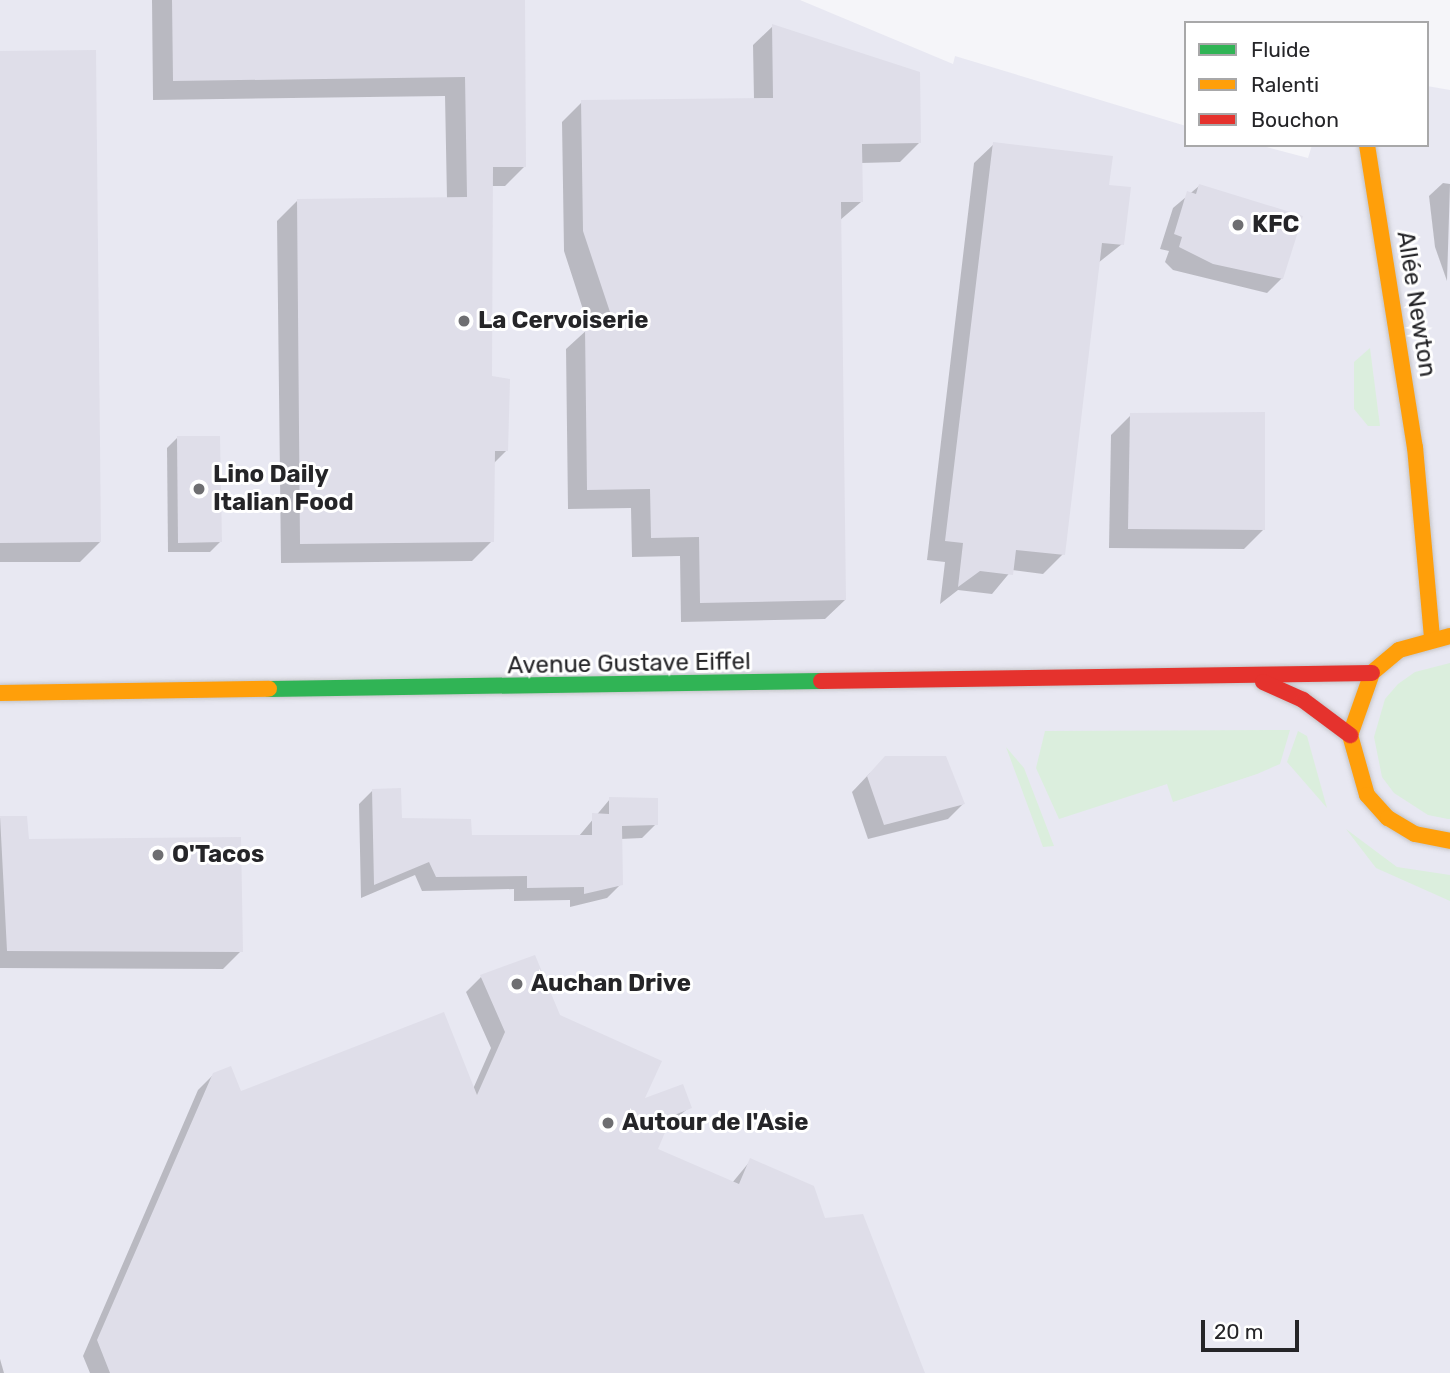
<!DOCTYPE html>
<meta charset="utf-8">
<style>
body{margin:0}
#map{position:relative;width:1450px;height:1373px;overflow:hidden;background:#f5f5f9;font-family:Rubik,sans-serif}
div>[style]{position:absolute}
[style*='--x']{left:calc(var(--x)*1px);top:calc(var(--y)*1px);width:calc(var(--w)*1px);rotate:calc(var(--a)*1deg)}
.built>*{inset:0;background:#e8e8f2}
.green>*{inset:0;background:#dbeedd}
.shadow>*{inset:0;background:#0003}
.building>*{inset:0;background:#dfdee9}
.roads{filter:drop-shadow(0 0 2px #c3c3c6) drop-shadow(0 0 2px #c3c3c6)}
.fast>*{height:16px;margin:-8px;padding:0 8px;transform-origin:8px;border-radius:8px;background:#30b455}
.slow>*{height:16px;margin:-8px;padding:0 8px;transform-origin:8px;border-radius:8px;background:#ff9f0a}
.jam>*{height:16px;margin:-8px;padding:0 8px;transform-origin:8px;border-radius:8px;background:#e5322d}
.dots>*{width:19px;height:19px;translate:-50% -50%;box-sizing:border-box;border:4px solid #fff;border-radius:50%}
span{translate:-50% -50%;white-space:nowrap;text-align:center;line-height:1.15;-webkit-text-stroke:6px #fff;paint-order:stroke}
.poi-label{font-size:24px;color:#252528;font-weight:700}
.left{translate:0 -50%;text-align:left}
.street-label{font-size:24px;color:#252528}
.legend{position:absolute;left:1184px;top:21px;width:245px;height:126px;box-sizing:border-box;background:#fff;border:2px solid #a8a8a9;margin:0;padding:9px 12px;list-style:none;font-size:21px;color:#252528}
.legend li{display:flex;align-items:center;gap:14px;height:35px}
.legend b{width:35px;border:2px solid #a8a8a9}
.scale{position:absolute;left:1201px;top:1320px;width:98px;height:32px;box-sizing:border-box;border:4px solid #252528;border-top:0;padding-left:9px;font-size:21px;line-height:24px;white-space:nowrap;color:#252528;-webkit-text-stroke:5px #fff;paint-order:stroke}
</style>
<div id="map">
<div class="built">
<div style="clip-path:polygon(0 0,800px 0,953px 64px,955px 56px,1186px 126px,1186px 145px,1259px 145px,1308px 158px,1312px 145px,1427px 145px,1427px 86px,1450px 90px,1450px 1373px,0 1373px)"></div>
</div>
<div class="green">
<div style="clip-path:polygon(1370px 348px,1380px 426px,1368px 426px,1354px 409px,1354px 362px)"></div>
<div style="clip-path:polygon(1450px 663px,1450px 819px,1448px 819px,1428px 815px,1394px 793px,1382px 777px,1374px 737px,1385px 699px,1398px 684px,1415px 672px)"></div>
<div style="clip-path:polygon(1290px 730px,1280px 764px,1257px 774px,1173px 802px,1167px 784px,1059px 819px,1036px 768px,1045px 731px)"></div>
<div style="clip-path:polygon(1298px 731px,1307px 736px,1327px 808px,1287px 762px)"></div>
<div style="clip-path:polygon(1006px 747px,1024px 768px,1054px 846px,1043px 847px)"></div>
<div style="clip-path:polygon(1346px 829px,1397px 867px,1450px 875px,1450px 901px,1376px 868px)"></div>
</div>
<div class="shadow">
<div style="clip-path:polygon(152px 0,524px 0,525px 166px,505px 186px,491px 186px,491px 377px,507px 450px,493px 464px,492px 541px,472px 561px,281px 563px,277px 221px,297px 201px,447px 199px,445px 96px,153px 100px)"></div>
<div style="clip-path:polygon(773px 26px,919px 143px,900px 162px,861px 163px,861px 202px,839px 221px,845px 600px,825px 619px,681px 622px,680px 556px,632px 557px,631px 508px,568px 509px,566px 349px,589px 328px,564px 251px,562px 122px,582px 102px,754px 100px,753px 45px)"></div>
<div style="clip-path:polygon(0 52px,100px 542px,80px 562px,0 562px)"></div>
<div style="clip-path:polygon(994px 144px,1107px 186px,1122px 244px,1098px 263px,1063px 554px,1043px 574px,1012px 570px,992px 594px,958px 590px,940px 604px,945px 562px,927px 560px,974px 163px)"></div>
<div style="clip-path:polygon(1443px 183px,1450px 184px,1447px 281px,1435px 247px,1429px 196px)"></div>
<div style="clip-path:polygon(1199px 186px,1282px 278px,1267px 293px,1173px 270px,1165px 262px,1169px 251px,1160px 249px,1173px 208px)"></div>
<div style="clip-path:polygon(1131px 415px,1264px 529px,1244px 549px,1109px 548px,1111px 435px)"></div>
<div style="clip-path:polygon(177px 438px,220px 542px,210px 552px,168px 552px,167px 448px)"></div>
<div style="clip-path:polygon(870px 773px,963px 804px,948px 819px,868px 839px,852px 792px)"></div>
<div style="clip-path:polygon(373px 790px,400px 820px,470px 836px,579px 836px,610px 799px,656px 824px,642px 838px,620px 839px,621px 884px,607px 898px,570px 907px,570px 900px,514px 901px,514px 889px,422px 891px,415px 875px,361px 898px,359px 804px)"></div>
<div style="clip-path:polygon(26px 817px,27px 841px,241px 951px,223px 969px,0 968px,0 818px)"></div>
<div style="clip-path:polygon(481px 977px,559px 1017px,642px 1101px,690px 1107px,666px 1126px,655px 1150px,732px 1183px,751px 1160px,824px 1219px,923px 1373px,90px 1373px,83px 1356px,198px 1090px,214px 1074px,240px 1093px,473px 1089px,491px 1048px,466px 992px)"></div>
<div style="clip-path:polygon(0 1359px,4px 1373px,0 1373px)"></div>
</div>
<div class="building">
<div style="clip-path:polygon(172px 0,525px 0,526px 167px,493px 167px,492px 376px,510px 379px,508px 451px,495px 451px,494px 542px,300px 544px,297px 199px,467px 197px,465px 77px,173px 81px)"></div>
<div style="clip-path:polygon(772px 24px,920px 72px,921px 143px,862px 144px,863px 202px,841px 202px,846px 600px,700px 603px,699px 537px,651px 538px,650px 489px,587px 490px,585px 328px,612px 318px,583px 231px,581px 100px,773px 98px)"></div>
<div style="clip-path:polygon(96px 50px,101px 542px,0 543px,0 51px)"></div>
<div style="clip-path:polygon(993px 142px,1113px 156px,1109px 185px,1131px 187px,1124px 245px,1102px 243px,1065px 555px,1016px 550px,1013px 575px,980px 571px,958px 587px,963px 543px,945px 541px)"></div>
<div style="clip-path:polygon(1199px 184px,1303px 216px,1283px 279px,1213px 264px,1179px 247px,1182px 237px,1174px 234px,1187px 191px,1196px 194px)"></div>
<div style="clip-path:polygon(1265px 412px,1265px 530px,1128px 529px,1130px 413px)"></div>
<div style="clip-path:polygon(177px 436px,220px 436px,222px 542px,178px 543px)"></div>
<div style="clip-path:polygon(885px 756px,946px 756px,965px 804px,884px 825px,867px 776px)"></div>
<div style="clip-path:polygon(401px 788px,402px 818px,471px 819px,472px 835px,592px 835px,592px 813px,609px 814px,609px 797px,658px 798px,658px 825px,622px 826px,623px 885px,584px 894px,584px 887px,527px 888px,527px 876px,436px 877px,429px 862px,374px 885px,372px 789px)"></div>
<div style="clip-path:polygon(0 816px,27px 816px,29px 839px,241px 837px,243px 952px,7px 951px)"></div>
<div style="clip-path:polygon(535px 955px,560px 1015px,662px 1061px,645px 1098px,683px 1084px,692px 1108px,672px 1116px,658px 1149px,739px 1184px,750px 1158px,814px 1186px,825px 1218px,863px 1214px,925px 1373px,110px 1373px,97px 1340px,213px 1073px,231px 1066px,241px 1091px,444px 1012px,477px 1095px,505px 1032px,480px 975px)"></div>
</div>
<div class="roads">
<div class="fast">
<div style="--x:269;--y:689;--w:552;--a:-0.83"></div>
</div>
<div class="slow">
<div style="--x:1367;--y:145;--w:306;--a:81"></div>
<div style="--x:1415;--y:447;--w:191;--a:84.9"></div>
<div style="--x:1450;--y:636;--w:53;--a:164.6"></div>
<div style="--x:1399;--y:650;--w:35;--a:140"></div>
<div style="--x:1372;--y:673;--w:66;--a:109.5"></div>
<div style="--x:1350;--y:735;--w:62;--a:74.2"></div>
<div style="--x:1367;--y:795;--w:31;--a:48"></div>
<div style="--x:1388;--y:818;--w:31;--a:31"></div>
<div style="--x:1415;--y:834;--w:36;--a:11"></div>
<div style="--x:0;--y:693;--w:269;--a:-0.9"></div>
</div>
<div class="jam">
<div style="--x:821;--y:681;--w:551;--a:-0.83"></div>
<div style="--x:1263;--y:682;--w:44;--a:24.2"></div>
<div style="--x:1303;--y:700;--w:59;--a:36.7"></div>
</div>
</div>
<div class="dots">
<div style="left:1238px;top:225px;background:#6e6e71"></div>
<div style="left:464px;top:321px;background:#6e6e71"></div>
<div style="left:199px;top:489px;background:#6e6e71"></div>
<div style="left:158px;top:855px;background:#6e6e71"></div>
<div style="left:517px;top:984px;background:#6e6e71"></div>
<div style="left:608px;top:1123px;background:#6e6e71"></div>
</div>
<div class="poi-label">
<span class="left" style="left:1252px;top:225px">KFC</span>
<span class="left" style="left:478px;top:321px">La Cervoiserie</span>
<span class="left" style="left:213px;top:489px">Lino Daily<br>Italian Food</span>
<span class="left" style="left:172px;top:855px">O'Tacos</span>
<span class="left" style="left:531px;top:984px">Auchan Drive</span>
<span class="left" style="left:622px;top:1123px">Autour de l'Asie</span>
</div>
<div class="street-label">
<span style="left:1416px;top:304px;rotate:81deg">Allée Newton</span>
<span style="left:629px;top:664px;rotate:-1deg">Avenue Gustave Eiffel</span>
</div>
<ul class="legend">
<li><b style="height:9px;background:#30b455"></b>Fluide</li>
<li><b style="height:9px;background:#ff9f0a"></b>Ralenti</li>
<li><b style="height:9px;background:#e5322d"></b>Bouchon</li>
</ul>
<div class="scale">20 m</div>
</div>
